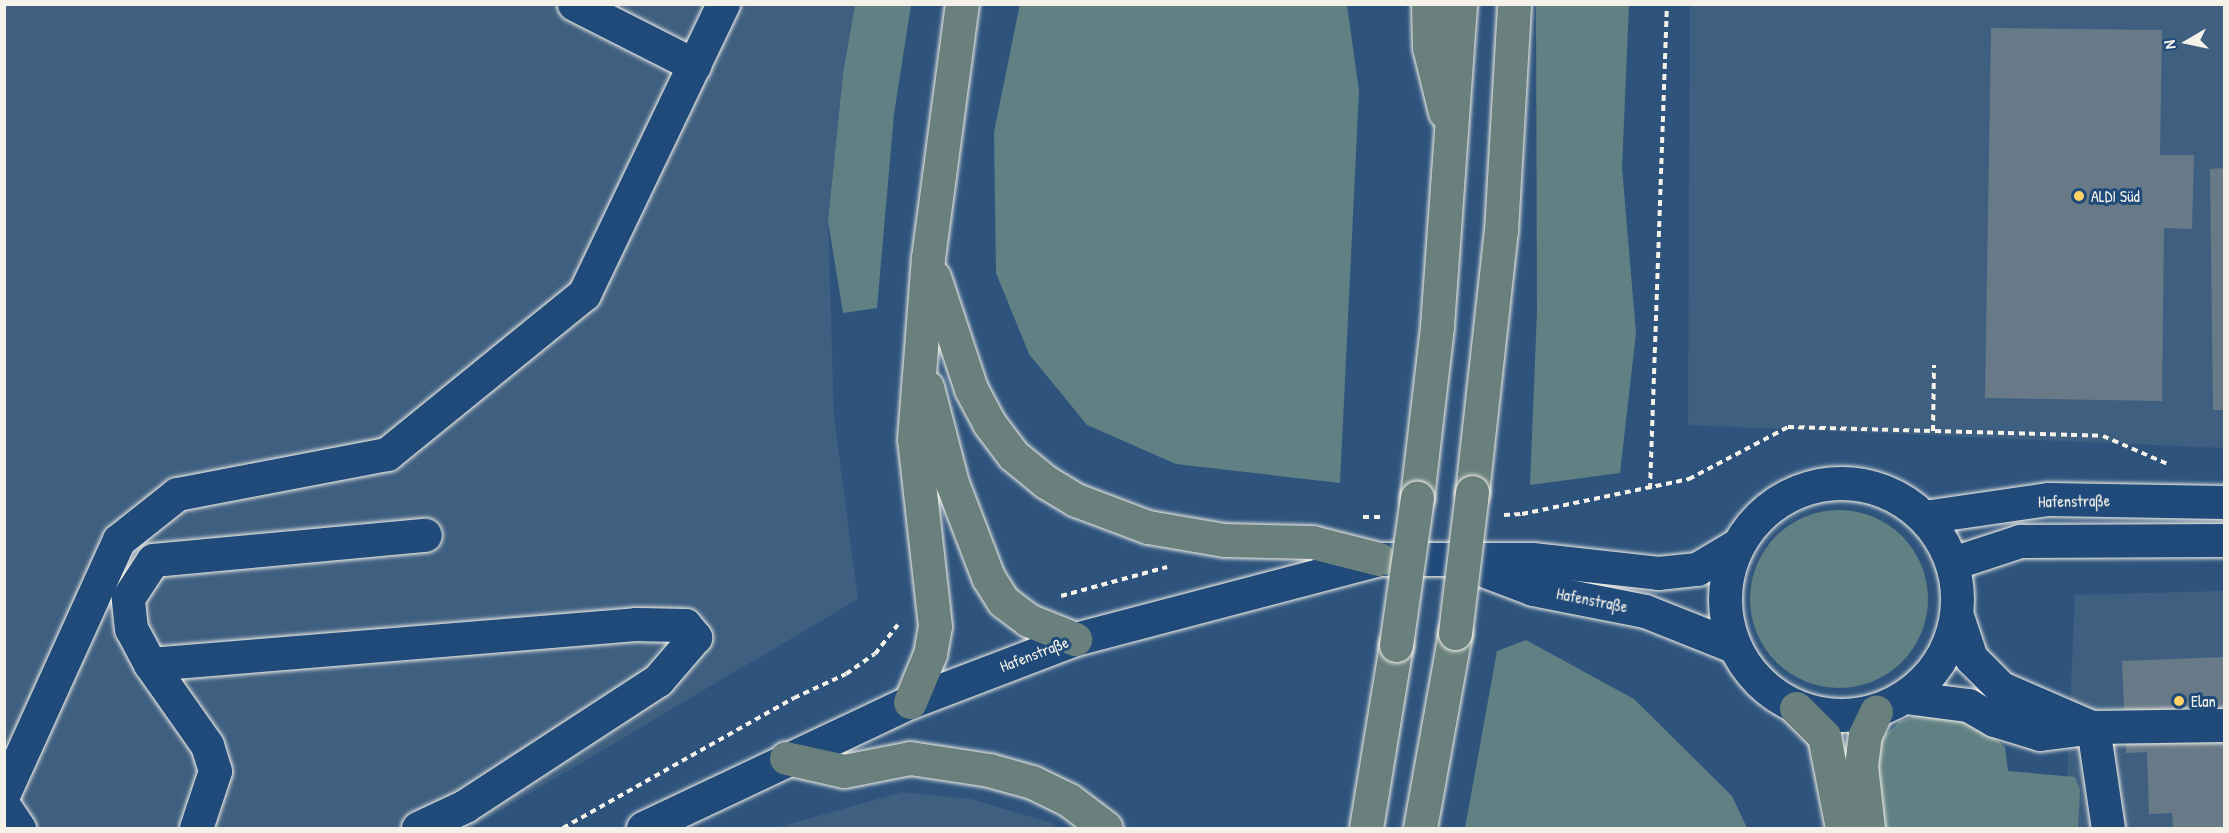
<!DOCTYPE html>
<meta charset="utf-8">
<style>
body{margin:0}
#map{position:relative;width:2229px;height:833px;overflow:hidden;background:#2e547d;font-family:"Patrick Hand",sans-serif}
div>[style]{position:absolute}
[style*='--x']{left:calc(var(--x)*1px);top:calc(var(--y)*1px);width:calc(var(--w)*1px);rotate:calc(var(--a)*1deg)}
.built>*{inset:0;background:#3f5f80}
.green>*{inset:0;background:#608084}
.round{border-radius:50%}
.building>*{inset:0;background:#687a88}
.path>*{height:4px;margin-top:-2px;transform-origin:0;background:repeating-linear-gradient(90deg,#f4f1e8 0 6px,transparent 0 10.5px)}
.roads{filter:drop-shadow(0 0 2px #f4f1e8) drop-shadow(0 0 2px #f4f1e8)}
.minor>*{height:33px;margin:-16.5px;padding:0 16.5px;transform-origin:16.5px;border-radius:16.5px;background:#1f4a7a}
.minor>.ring{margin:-16.5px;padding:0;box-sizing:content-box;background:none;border:33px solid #1f4a7a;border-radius:50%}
.highway>*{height:33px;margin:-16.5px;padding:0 16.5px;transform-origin:16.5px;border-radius:16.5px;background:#6a807d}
.bridges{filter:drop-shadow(0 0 2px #f4f1e8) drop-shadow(0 0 2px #f4f1e8)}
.highway-bridge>*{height:33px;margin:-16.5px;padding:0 16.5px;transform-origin:16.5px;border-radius:16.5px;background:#6a807d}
.dots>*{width:16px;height:16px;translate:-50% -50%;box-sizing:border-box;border:3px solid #1f4a7a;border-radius:50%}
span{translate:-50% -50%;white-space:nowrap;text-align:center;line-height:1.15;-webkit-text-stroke:6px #1f4a7a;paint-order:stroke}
.poi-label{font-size:16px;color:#f4f1e8}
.left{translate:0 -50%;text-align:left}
.street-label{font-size:16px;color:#f4f1e8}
.frame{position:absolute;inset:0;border:6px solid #f4f1e8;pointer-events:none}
.north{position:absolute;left:2157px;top:12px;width:60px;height:60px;-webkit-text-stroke:4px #1f4a7a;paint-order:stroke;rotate:261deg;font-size:16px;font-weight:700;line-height:24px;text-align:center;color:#f4f1e8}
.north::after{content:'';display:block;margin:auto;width:21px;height:27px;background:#f4f1e8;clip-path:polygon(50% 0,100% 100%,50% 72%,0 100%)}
</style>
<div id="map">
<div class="built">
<div style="clip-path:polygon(5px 5px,858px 5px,843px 74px,828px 221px,834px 417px,858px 599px,471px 828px,5px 828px)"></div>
<div style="clip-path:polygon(1690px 5px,2224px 5px,2224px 448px,1688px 425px)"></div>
<div style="clip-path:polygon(2224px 591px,2224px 828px,2065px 828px,2075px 595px)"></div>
<div style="clip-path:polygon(902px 792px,971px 799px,1052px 823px,1057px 828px,776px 828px)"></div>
</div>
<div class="green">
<div style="clip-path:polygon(1020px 4px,1347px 5px,1359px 91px,1340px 483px,1176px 464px,1087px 425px,1029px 354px,996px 273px,994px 132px)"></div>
<div style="clip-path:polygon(855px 5px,911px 5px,894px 114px,877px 308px,843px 313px,828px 221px,843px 74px)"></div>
<div style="clip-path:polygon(1536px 5px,1629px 5px,1622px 168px,1636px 333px,1620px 473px,1530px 485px,1537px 311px)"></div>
<div class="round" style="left:1750px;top:510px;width:178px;height:178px"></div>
<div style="clip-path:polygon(1526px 640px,1634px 699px,1732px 796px,1747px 828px,1465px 828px,1497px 651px)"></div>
<div style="clip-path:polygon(1932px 710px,1981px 726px,2005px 747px,2008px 771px,2075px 777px,2080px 790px,2078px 828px,1878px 828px,1872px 768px,1879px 741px,1900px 721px)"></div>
</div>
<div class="building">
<div style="clip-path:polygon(1991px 28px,2162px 30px,2160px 155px,2194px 155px,2192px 229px,2164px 228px,2162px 401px,1985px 398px)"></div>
<div style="clip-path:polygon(2224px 168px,2224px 410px,2213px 410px,2210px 169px)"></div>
<div style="clip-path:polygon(2224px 657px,2224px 828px,2173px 828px,2172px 813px,2149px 814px,2147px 752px,2126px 753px,2122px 661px)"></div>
</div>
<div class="path">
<div style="--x:1933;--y:431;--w:66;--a:-89.1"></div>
<div style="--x:1650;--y:489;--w:485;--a:-88"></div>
<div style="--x:1504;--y:515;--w:18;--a:-3"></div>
<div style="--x:1522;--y:514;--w:171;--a:-11.8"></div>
<div style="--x:1689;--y:479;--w:112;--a:-27.7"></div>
<div style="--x:1788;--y:427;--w:315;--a:1.6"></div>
<div style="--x:2103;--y:436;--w:73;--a:23.4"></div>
<div style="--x:1363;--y:517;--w:17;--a:0"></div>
<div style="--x:1061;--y:596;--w:110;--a:-15.3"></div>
<div style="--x:563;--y:828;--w:265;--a:-29.4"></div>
<div style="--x:794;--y:698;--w:57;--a:-24.8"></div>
<div style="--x:846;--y:674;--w:35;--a:-35"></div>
<div style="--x:875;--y:654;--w:37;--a:-52"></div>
</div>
<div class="roads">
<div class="minor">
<div style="--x:574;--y:4;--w:135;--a:26.9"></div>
<div class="ring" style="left:1725px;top:483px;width:199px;height:199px"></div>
<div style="--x:1924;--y:517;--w:125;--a:-8.3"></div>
<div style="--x:2048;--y:499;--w:176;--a:1"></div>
<div style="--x:1953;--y:563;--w:71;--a:-18.2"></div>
<div style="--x:2020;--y:541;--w:204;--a:-0.3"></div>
<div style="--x:1470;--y:565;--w:67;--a:20.9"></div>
<div style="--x:1533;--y:589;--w:114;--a:11.1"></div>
<div style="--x:1645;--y:611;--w:95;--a:21.7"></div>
<div style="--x:1957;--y:616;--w:44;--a:71.6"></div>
<div style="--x:1971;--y:658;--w:42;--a:45"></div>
<div style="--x:2001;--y:688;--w:98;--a:23.4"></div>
<div style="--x:150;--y:664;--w:487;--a:-4.7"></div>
<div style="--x:635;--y:624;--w:50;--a:1.1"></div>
<div style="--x:685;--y:625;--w:16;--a:50"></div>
<div style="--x:695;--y:637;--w:57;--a:130.7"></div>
<div style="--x:658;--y:680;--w:230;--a:146.9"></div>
<div style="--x:465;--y:806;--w:52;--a:154.9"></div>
<div style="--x:1905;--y:697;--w:64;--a:7.2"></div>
<div style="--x:1968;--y:705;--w:30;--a:30"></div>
<div style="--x:1994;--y:720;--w:48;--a:16.9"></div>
<div style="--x:2040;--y:734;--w:53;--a:-7.5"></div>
<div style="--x:2093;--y:727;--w:131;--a:-0.9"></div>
<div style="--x:2093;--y:727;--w:102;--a:81.6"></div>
<div style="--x:4;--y:793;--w:278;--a:-65.6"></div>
<div style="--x:119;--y:540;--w:74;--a:-38.4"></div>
<div style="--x:177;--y:494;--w:214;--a:-10.8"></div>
<div style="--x:387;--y:454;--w:254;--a:-39.1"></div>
<div style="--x:584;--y:294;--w:322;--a:-64.4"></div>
<div style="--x:4;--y:806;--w:27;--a:56"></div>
<div style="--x:196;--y:828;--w:60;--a:-71.6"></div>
<div style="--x:215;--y:771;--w:27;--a:-107"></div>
<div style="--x:207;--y:745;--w:99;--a:-125.1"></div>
<div style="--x:150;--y:664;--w:40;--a:-118"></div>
<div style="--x:131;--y:629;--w:31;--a:-96"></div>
<div style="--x:128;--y:598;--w:45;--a:-56.7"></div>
<div style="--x:153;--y:560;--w:273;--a:-5.3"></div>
<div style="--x:643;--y:828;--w:295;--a:-25.3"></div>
<div style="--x:910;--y:702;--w:177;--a:-20.9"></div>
<div style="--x:1075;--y:639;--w:314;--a:-14.7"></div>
<div style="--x:1379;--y:559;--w:153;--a:0"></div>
<div style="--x:1532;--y:559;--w:127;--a:6.3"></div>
<div style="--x:1658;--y:573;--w:39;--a:-6"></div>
<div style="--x:1697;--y:569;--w:47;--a:-31"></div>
</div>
<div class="highway">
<div style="--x:1428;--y:4;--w:43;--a:88.7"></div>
<div style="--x:1429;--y:47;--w:67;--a:76.2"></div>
<div style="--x:934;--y:277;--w:118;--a:71.7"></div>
<div style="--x:971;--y:389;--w:38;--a:62"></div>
<div style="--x:989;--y:423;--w:40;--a:53"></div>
<div style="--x:1013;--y:455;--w:43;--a:39.3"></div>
<div style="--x:1046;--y:482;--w:35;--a:31"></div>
<div style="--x:1076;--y:500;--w:77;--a:20.6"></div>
<div style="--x:1148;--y:527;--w:77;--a:9.7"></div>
<div style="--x:1224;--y:540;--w:88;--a:1.3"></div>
<div style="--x:1312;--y:542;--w:69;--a:14.2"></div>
<div style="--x:927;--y:387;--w:99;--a:75.4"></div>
<div style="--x:952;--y:483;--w:101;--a:69"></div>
<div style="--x:988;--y:577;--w:28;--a:58"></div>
<div style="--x:1003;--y:601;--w:31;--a:37"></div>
<div style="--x:1028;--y:620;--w:51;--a:22"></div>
<div style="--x:1472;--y:492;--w:263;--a:-83.7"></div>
<div style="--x:1501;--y:231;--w:227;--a:-86.7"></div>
<div style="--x:1417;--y:497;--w:172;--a:-83.3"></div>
<div style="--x:1437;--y:326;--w:323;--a:-85.9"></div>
<div style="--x:910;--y:702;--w:52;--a:-67.4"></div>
<div style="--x:930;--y:654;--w:28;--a:-80"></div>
<div style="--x:935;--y:626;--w:188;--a:-96.4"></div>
<div style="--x:914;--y:439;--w:182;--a:-85.6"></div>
<div style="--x:928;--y:258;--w:256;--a:-82.4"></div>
<div style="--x:1796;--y:708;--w:40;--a:45"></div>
<div style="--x:1824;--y:736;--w:94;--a:78.9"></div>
<div style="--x:786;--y:758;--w:59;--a:12.6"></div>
<div style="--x:844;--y:771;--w:67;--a:-11.1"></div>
<div style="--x:910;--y:758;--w:80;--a:8.6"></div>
<div style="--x:989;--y:770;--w:45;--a:15.6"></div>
<div style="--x:1032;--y:782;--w:41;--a:25.9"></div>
<div style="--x:1069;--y:800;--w:46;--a:37.1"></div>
<div style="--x:1366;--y:828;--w:185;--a:-80.7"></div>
<div style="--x:1420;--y:828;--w:198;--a:-79.8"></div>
<div style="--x:1868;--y:828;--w:62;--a:-96.4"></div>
<div style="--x:1861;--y:766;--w:31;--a:-83"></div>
<div style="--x:1865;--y:735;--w:26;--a:-65"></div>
</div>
</div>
<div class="bridges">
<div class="highway-bridge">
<div style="--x:1455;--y:633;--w:142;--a:-83.1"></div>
<div style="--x:1396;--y:645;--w:149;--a:-81.9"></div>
</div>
</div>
<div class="dots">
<div style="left:2079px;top:196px;background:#ffd166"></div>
<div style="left:2179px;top:701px;background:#ffd166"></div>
</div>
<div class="poi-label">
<span class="left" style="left:2091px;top:196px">ALDI Süd</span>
<span class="left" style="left:2191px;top:701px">Elan</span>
</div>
<div class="street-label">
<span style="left:2074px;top:501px;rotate:-1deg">Hafenstraße</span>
<span style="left:1592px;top:600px;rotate:11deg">Hafenstraße</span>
<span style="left:1034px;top:654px;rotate:-21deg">Hafenstraße</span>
</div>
<div class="frame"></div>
<div class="north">N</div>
</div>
